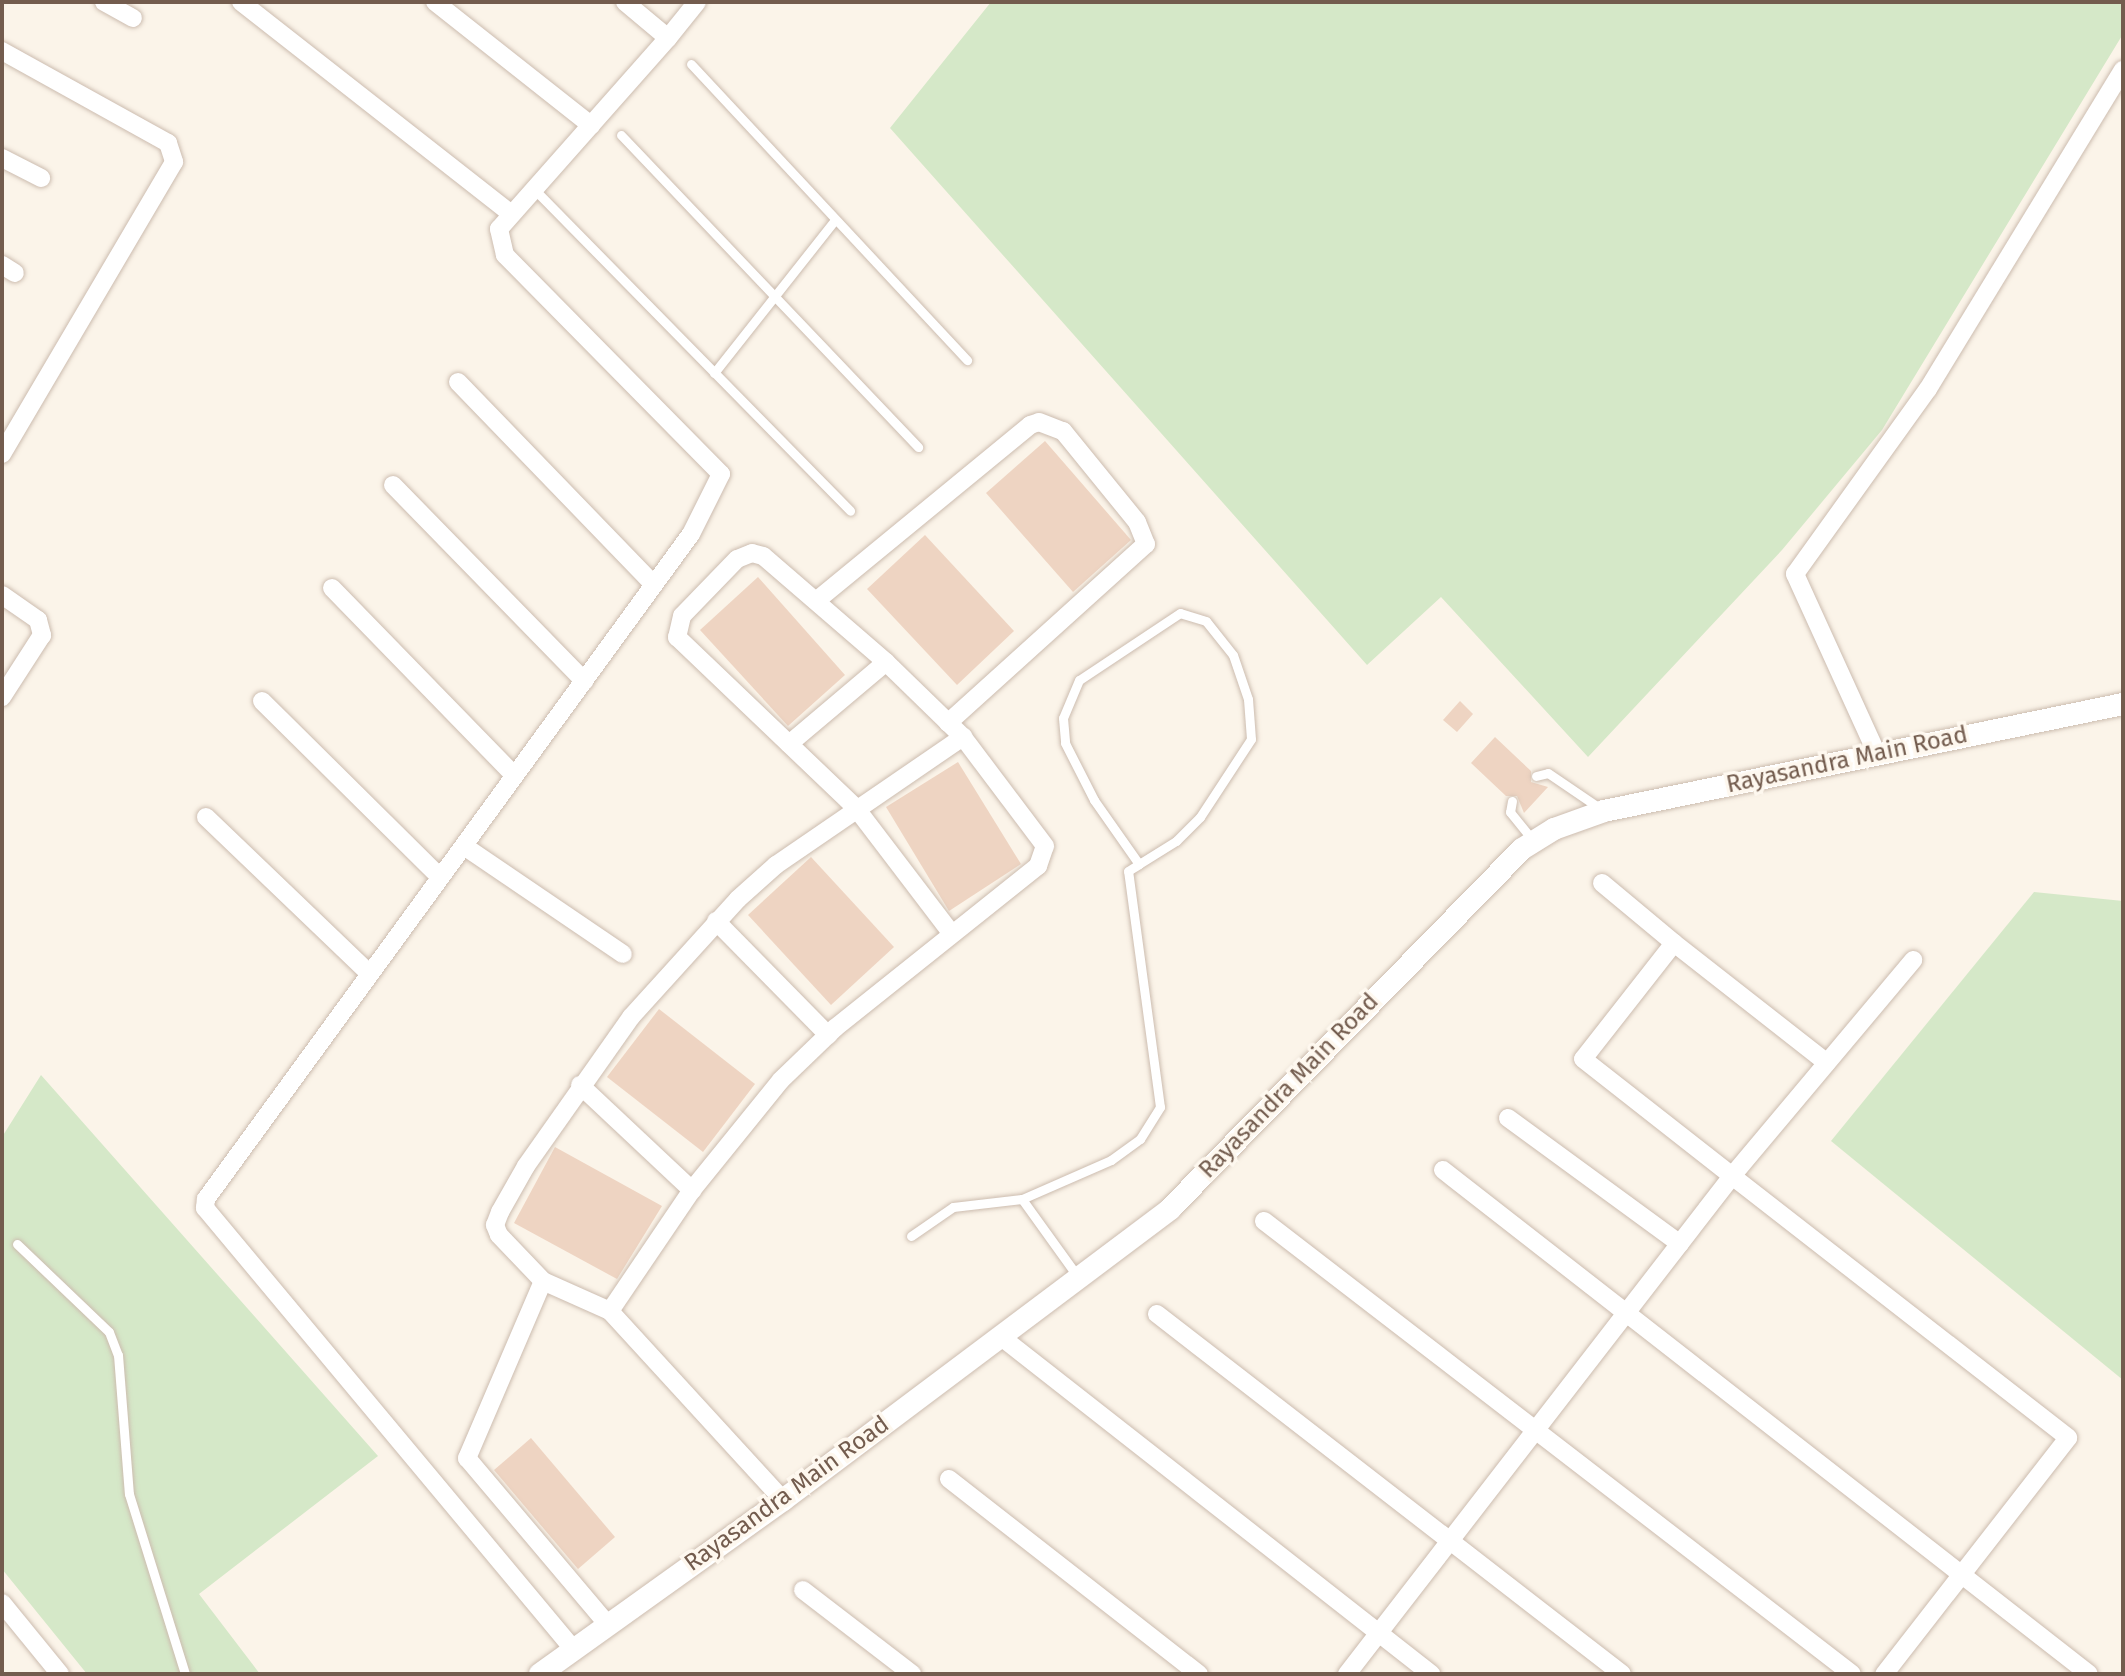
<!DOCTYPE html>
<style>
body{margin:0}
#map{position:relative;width:2125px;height:1676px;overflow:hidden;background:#fbf4e9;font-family:"Fira Sans",sans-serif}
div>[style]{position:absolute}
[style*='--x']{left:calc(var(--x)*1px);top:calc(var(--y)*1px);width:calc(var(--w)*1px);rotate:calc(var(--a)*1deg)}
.green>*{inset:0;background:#d5e8c8}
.building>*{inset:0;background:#eed4c2}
.roads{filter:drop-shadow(0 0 2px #ccbcaf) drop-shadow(0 0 2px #ccbcaf)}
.service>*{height:9px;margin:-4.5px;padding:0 4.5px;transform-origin:4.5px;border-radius:4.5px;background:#fff}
.minor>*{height:18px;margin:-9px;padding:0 9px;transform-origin:9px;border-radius:9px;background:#fff}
.tertiary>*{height:22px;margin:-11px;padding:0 11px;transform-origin:11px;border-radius:11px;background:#fff}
span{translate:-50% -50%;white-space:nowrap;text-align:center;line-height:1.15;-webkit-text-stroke:7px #fef8ef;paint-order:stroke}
.street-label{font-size:24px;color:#735c4e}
.frame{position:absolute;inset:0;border:4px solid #735c4e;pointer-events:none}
</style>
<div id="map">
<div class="green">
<div style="clip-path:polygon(991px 2px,2123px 2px,2123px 34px,1882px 430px,1782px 550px,1588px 757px,1441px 597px,1367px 665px,890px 128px)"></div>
<div style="clip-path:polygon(2034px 892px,2123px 901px,2123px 1380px,1831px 1141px)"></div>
<div style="clip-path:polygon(41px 1075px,378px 1456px,199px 1594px,260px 1674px,87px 1674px,2px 1569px,2px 1137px)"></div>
</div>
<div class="building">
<div style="clip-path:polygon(1045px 441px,1131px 540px,1073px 592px,986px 493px)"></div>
<div style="clip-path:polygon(925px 535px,1014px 631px,957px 685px,867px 589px)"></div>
<div style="clip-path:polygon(758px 577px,845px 675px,788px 726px,700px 630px)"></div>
<div style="clip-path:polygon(1460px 701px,1473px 714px,1457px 732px,1443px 720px)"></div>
<div style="clip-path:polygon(1495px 737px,1531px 771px,1531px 782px,1548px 787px,1524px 813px,1517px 796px,1506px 796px,1471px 763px)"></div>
<div style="clip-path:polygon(958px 762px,1021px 864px,949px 911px,886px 807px)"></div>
<div style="clip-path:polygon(811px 857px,894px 947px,831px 1005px,748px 915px)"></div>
<div style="clip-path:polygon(659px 1009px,755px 1084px,703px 1152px,607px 1077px)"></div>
<div style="clip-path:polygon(555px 1147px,662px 1206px,617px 1279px,514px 1223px)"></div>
<div style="clip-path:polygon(531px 1438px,615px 1537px,578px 1569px,494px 1470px)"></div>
</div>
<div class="roads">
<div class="service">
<div style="--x:691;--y:64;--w:405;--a:47"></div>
<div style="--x:621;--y:135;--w:431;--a:46.4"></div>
<div style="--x:534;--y:189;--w:451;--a:45.5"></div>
<div style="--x:714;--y:373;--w:195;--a:-51.7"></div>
<div style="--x:1536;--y:776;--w:12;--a:-14"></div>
<div style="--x:1548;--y:773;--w:64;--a:34.2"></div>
<div style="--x:1512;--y:801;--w:11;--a:100"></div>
<div style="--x:1510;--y:812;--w:38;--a:51"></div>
<div style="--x:911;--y:1236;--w:51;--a:-34.6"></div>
<div style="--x:953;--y:1207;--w:69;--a:-6.6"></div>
<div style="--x:17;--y:1244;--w:127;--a:43.7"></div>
<div style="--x:109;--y:1332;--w:25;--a:69"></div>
<div style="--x:118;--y:1355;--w:139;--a:85.5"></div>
<div style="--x:129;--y:1494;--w:189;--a:72.7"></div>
<div style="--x:1078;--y:1277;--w:96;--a:-125.7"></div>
<div style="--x:1022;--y:1199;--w:97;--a:-23.7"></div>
<div style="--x:1111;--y:1160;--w:36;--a:-36"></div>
<div style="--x:1140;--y:1139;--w:38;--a:-58"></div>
<div style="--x:1160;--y:1107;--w:238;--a:-97.7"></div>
<div style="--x:1128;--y:871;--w:13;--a:-32"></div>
<div style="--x:1139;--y:864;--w:44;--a:-31.9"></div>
<div style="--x:1176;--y:841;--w:34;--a:-45"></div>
<div style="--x:1200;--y:817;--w:93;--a:-56.8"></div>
<div style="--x:1251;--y:739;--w:40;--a:-94.3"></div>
<div style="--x:1248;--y:699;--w:46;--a:-108.8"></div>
<div style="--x:1233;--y:655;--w:43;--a:-128.5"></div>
<div style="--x:1206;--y:621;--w:27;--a:-163"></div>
<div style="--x:1180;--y:613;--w:121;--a:146.4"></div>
<div style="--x:1079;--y:680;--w:41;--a:112.8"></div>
<div style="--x:1063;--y:718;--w:25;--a:85"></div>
<div style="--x:1065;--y:743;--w:64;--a:63"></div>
<div style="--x:1094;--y:800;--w:78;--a:54.9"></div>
</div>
<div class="minor">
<div style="--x:104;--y:2;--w:33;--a:29"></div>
<div style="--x:241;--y:2;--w:342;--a:38.1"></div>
<div style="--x:435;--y:2;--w:199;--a:38.3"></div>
<div style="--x:668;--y:38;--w:46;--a:-51.1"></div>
<div style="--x:2;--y:51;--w:190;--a:29"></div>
<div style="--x:168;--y:143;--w:20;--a:72"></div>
<div style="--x:174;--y:162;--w:339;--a:120.5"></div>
<div style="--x:2;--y:158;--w:44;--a:27.1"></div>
<div style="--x:2;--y:265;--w:15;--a:32"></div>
<div style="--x:458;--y:382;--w:282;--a:46"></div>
<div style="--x:393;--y:485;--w:274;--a:45.7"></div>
<div style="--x:332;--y:588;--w:262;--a:45.8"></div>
<div style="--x:2;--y:595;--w:44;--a:34.8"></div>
<div style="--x:38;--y:620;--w:16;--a:75"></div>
<div style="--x:42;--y:635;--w:74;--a:122.8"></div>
<div style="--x:816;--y:601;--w:277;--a:-39.4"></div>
<div style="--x:1030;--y:425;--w:9;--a:-18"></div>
<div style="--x:1039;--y:422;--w:26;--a:21"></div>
<div style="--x:1063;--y:431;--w:117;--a:50.9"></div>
<div style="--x:1137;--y:522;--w:24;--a:68"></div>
<div style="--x:1146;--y:544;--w:267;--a:137.9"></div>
<div style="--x:262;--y:701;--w:250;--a:44.7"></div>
<div style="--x:789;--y:744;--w:127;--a:-40.2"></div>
<div style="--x:1877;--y:754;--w:198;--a:-114.5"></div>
<div style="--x:1795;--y:574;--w:228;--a:-54.3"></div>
<div style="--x:1928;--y:389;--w:374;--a:-58.6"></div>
<div style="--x:206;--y:817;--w:227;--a:43.8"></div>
<div style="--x:464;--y:846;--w:192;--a:34.2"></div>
<div style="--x:1602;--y:883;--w:94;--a:39.8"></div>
<div style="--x:1674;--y:943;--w:147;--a:128.1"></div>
<div style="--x:1583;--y:1059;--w:189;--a:38.1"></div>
<div style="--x:1732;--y:1176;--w:282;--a:-50"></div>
<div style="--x:716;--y:921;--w:160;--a:45.5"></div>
<div style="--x:1674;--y:943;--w:194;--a:38.1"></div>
<div style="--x:580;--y:1085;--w:154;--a:43.2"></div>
<div style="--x:1508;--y:1118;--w:213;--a:36.2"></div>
<div style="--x:1443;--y:1170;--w:819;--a:37.96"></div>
<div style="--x:1264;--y:1221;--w:742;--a:37.61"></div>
<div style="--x:543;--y:1281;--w:193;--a:113.2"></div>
<div style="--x:467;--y:1458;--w:219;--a:49.8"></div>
<div style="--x:610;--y:1311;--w:73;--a:-155.9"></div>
<div style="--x:543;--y:1281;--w:64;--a:-133.7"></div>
<div style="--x:499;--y:1235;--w:11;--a:-112"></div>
<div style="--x:495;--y:1225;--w:14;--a:-69"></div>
<div style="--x:500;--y:1212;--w:53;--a:-60.5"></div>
<div style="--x:526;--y:1166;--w:182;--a:-54.8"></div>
<div style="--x:631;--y:1017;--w:159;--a:-47.8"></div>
<div style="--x:738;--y:899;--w:51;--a:-41.8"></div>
<div style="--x:776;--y:865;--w:227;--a:-34.4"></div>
<div style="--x:1157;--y:1314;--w:588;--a:37.75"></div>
<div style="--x:1000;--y:1336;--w:548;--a:38.1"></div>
<div style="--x:949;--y:1479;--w:317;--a:38"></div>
<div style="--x:783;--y:1500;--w:256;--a:-132.5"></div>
<div style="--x:610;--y:1311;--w:146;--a:-55.9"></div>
<div style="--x:692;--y:1190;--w:141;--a:-51"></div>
<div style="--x:781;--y:1080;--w:75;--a:-43.9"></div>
<div style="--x:835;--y:1028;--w:260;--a:-38.6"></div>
<div style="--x:1038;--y:866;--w:21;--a:-71"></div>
<div style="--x:1045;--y:846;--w:136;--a:-127"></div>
<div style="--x:963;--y:737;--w:107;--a:-135.8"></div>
<div style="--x:886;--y:662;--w:162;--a:-139.2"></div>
<div style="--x:763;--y:556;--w:11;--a:-165"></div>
<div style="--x:752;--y:553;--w:16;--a:158"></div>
<div style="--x:737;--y:559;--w:79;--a:134"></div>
<div style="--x:682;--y:616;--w:22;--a:103"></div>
<div style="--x:677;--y:637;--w:248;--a:43.7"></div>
<div style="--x:856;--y:808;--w:158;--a:52.7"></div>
<div style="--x:803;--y:1590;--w:138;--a:37.6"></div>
<div style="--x:2;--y:1603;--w:92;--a:50.8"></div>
<div style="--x:574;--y:1650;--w:576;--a:-129.86"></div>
<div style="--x:205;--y:1208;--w:9;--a:-84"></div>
<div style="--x:206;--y:1199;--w:823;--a:-53.9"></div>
<div style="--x:691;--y:534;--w:67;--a:-63.4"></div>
<div style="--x:721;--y:474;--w:308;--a:-134.6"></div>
<div style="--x:505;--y:255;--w:27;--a:-103"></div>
<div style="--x:499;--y:229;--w:255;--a:-48.5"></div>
<div style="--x:668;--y:38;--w:56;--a:-140.1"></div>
<div style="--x:1347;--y:1674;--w:629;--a:-52.29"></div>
<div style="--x:1732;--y:1176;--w:426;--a:37.9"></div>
<div style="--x:2068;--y:1438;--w:299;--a:127.9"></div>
</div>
<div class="tertiary">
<div style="--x:540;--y:1674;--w:299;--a:-35.6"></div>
<div style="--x:783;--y:1500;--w:484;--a:-36.9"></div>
<div style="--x:1170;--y:1209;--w:503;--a:-45.64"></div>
<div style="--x:1522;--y:849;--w:38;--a:-32"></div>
<div style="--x:1554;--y:829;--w:53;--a:-19.8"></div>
<div style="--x:1604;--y:811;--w:530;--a:-11.65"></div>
</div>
</div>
<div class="street-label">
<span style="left:1847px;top:760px;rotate:-12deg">Rayasandra Main Road</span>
<span style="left:1289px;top:1086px;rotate:-46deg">Rayasandra Main Road</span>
<span style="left:787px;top:1494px;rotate:-36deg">Rayasandra Main Road</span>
</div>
<div class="frame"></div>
</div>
